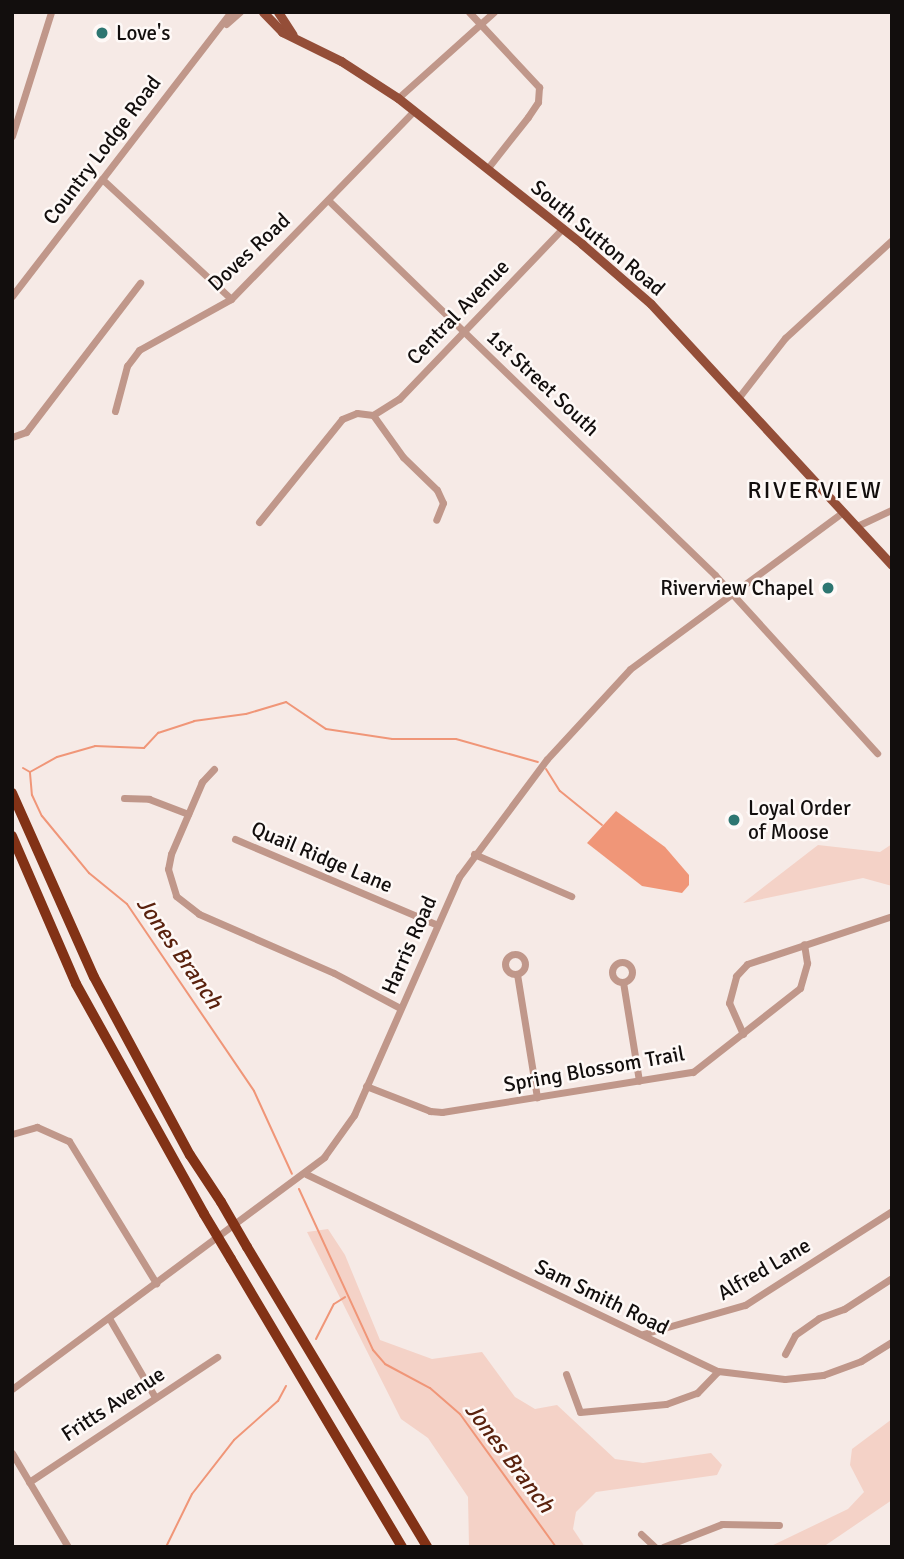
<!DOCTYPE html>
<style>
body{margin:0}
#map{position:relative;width:904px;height:1559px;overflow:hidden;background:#f6eae6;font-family:Signika,sans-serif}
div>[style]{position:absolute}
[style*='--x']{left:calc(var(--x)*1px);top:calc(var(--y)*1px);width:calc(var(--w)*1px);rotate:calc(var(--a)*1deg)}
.green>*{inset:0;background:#f4d2c7}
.water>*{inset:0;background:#f09678}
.stream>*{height:2px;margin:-1px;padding:0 1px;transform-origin:1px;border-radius:1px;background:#f09678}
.minor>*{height:7px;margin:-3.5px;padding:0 3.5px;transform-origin:3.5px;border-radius:3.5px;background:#c0978a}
.minor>.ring{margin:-3.5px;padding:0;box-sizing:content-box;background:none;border:7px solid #c0978a;border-radius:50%}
.major>*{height:9px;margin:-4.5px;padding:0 4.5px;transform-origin:4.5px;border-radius:4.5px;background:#944e38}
.highway>*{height:10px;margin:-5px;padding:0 5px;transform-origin:5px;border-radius:5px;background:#823216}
.highway-bridge>*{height:10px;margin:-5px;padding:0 5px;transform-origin:5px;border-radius:5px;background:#823216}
.dots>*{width:19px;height:19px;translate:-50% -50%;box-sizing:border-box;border:4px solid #fef9f7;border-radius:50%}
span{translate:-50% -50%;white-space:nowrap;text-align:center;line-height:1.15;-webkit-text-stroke:5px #fef9f7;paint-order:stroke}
.poi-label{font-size:21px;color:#120e0d}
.left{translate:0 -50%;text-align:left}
.right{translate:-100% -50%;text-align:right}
.street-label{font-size:21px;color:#120e0d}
.water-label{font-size:23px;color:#5a220e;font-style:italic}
.quarter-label{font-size:24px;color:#120e0d;letter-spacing:2px}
.frame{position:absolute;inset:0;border:14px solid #120e0d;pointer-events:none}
</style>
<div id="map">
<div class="green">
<div style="clip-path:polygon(892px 844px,892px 886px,863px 878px,743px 903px,818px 845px,880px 852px)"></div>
<div style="clip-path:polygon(328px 1229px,345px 1255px,380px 1340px,432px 1359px,482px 1352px,515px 1397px,535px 1409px,557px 1405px,615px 1459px,643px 1463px,711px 1453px,722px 1465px,717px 1475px,596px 1492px,576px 1512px,573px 1529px,585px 1547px,469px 1547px,468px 1497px,428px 1438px,401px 1419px,307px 1232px)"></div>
<div style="clip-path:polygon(892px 1419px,892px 1500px,823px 1547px,769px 1547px,848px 1509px,864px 1492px,850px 1465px,852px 1449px)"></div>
</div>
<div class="water">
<div style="clip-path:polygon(616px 811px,665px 847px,689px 875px,689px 885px,682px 893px,642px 886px,587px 843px)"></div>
</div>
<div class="stream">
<div style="--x:23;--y:768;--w:8;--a:30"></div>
<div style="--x:546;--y:769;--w:26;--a:58"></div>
<div style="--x:560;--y:791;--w:54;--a:39"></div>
<div style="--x:30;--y:772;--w:31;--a:-29"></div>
<div style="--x:57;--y:757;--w:40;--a:-16"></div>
<div style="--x:95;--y:746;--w:49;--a:2.3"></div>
<div style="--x:144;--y:748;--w:21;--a:-47"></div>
<div style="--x:158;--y:733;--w:38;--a:-18"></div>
<div style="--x:194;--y:721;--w:52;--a:-7.7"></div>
<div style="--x:246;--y:714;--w:42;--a:-16.7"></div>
<div style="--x:286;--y:702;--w:48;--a:34"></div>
<div style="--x:326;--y:729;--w:67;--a:8.6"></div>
<div style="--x:392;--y:739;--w:64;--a:0"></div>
<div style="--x:456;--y:739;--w:85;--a:15.7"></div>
<div style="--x:30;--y:773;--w:22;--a:85"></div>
<div style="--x:32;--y:795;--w:23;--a:65"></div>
<div style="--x:42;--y:816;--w:74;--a:50.5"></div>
<div style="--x:89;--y:873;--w:49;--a:39.2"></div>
<div style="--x:127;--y:904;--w:226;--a:55.8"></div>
<div style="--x:254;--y:1091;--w:91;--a:65.4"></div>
<div style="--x:299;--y:1189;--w:177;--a:65.3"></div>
<div style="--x:373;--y:1350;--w:18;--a:49"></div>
<div style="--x:385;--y:1364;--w:51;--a:28.1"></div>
<div style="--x:430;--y:1388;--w:40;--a:41"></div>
<div style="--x:460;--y:1414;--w:164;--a:54.2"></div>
<div style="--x:316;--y:1339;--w:39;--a:-63"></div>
<div style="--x:334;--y:1304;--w:13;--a:-32"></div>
<div style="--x:166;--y:1547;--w:59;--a:-63.9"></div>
<div style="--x:192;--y:1494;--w:68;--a:-52.1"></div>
<div style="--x:234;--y:1440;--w:59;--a:-41.6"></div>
<div style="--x:278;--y:1401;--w:17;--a:-62"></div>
</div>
<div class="minor">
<div style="--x:469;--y:12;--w:103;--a:47"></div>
<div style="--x:539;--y:87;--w:15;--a:94"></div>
<div style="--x:538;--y:102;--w:18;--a:124"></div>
<div style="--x:528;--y:117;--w:66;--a:128.3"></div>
<div style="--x:226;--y:24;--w:18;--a:-41"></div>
<div style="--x:398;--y:98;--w:129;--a:-41.9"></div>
<div style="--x:12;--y:136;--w:130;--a:-72.5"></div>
<div style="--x:102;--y:179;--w:176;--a:42.9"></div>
<div style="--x:328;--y:200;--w:539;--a:44.1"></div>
<div style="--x:715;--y:575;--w:241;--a:47.7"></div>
<div style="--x:12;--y:296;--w:359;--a:-52.4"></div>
<div style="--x:739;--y:397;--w:75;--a:-52.1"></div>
<div style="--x:785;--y:338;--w:145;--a:-42.5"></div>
<div style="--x:115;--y:411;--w:47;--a:-75.1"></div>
<div style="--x:127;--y:366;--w:20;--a:-53"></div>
<div style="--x:139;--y:350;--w:105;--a:-29"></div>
<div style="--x:231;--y:299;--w:262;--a:-45.8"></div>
<div style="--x:373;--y:415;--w:52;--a:54.5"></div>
<div style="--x:403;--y:457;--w:47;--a:44.1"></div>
<div style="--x:437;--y:490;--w:14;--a:65"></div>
<div style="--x:443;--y:503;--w:18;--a:112"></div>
<div style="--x:12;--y:437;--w:15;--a:-20"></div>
<div style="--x:26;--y:432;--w:188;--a:-52.6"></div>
<div style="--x:259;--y:522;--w:132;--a:-51.1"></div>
<div style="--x:342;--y:419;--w:16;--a:-22"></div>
<div style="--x:357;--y:413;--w:16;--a:7"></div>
<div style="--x:373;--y:415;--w:31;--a:-32"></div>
<div style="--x:399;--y:399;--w:237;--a:-46.2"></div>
<div style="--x:857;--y:526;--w:38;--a:-25"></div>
<div style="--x:214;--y:769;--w:18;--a:133"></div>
<div style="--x:202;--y:782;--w:78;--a:113.3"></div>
<div style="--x:171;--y:854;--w:15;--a:101"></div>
<div style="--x:168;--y:869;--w:28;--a:73"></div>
<div style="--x:176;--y:896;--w:29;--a:38"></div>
<div style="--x:199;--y:914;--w:147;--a:23.6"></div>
<div style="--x:334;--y:973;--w:75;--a:27.9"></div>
<div style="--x:124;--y:798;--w:25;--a:2"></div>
<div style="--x:149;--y:799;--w:42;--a:21"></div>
<div style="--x:235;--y:839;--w:217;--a:23"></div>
<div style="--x:474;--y:854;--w:106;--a:23.4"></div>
<div class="ring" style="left:505px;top:954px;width:13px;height:13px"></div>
<div class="ring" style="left:612px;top:962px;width:13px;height:13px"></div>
<div style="--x:517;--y:974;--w:125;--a:80.8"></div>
<div style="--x:623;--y:982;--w:100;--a:80.8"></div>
<div style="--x:743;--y:1034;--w:34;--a:-114"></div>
<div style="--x:729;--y:1003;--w:28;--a:-75"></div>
<div style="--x:736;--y:976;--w:16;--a:-47"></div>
<div style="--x:747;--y:964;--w:153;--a:-18.3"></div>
<div style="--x:366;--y:1086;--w:69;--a:21.3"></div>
<div style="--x:430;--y:1111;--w:12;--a:5"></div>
<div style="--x:442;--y:1112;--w:254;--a:-9.1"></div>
<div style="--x:693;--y:1072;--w:136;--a:-38.1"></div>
<div style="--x:800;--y:988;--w:26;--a:-74"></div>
<div style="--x:807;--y:963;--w:19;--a:-99"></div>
<div style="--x:12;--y:1134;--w:26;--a:-16"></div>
<div style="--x:37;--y:1127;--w:35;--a:24"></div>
<div style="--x:69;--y:1141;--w:167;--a:58.5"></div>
<div style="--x:306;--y:1174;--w:457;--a:25.6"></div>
<div style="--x:718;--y:1371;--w:67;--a:6.8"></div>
<div style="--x:785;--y:1379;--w:38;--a:-6"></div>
<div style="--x:823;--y:1375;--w:40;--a:-20.2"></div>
<div style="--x:861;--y:1361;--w:36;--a:-32"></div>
<div style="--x:109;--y:1318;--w:91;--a:59.8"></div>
<div style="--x:643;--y:1334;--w:106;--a:-15.9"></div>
<div style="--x:745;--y:1305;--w:174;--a:-32.6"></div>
<div style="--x:785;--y:1354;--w:21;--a:-62"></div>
<div style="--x:795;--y:1335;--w:29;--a:-35"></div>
<div style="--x:819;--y:1318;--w:27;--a:-20"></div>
<div style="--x:844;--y:1309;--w:57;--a:-32.9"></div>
<div style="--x:566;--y:1374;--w:40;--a:69.8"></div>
<div style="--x:580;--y:1412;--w:86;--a:-5.3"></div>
<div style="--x:666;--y:1404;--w:33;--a:-20"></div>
<div style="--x:697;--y:1393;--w:30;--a:-46"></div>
<div style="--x:12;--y:1389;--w:389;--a:-36.6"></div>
<div style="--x:324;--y:1157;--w:52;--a:-54.5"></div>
<div style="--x:354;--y:1115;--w:260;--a:-66.2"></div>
<div style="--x:459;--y:877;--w:147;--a:-53.3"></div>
<div style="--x:547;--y:759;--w:122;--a:-47.3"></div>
<div style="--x:630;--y:669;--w:265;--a:-36.4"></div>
<div style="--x:12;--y:1453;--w:109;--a:59.2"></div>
<div style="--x:29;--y:1482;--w:226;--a:-33.6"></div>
<div style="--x:641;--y:1534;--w:19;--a:43"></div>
<div style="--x:663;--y:1547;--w:63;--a:-21.3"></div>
<div style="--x:722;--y:1524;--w:57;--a:1"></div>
</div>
<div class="major">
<div style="--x:263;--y:12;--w:28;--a:46"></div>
<div style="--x:282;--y:32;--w:66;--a:26.2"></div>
<div style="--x:341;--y:61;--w:68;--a:33"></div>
<div style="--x:398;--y:98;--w:235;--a:38.4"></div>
<div style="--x:582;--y:244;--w:91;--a:41"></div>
<div style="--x:651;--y:304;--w:355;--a:47.3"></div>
<div style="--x:278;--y:12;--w:27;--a:57"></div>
</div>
<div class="highway">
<div style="--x:12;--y:793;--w:201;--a:66"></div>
<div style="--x:94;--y:977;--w:202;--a:61.7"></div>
<div style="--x:190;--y:1155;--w:56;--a:56.6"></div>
<div style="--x:12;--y:836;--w:161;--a:66.6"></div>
<div style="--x:76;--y:984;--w:263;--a:60.9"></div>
<div style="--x:247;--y:1247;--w:350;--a:59"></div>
<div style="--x:231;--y:1259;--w:335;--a:59.3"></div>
</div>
<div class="highway-bridge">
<div style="--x:221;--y:1202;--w:52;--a:60"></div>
<div style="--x:204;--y:1214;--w:52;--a:59"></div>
</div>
<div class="dots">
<div style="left:102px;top:33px;background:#2d7671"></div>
<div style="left:828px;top:588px;background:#2d7671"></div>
<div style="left:734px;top:820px;background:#2d7671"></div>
</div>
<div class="poi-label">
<span class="left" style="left:116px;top:33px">Love's</span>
<span class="right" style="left:814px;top:588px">Riverview Chapel</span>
<span class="left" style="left:748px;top:820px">Loyal Order<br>of Moose</span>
</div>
<div class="street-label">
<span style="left:102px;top:150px;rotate:-53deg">Country Lodge Road</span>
<span style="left:598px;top:238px;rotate:40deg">South Sutton Road</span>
<span style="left:249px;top:252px;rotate:-43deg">Doves Road</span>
<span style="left:458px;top:312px;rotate:-46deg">Central Avenue</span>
<span style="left:543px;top:383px;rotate:43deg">1st Street South</span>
<span style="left:322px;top:857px;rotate:23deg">Quail Ridge Lane</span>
<span style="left:409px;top:945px;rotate:-66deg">Harris Road</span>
<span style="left:594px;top:1069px;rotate:-10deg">Spring Blossom Trail</span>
<span style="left:764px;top:1269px;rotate:-30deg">Alfred Lane</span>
<span style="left:602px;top:1297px;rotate:26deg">Sam Smith Road</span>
<span style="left:113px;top:1404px;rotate:-33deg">Fritts Avenue</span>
</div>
<div class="water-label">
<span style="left:179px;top:953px;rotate:55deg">Jones Branch</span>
<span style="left:509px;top:1458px;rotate:53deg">Jones Branch</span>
</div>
<div class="quarter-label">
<span style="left:815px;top:491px">RIVERVIEW</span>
</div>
<div class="frame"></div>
</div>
